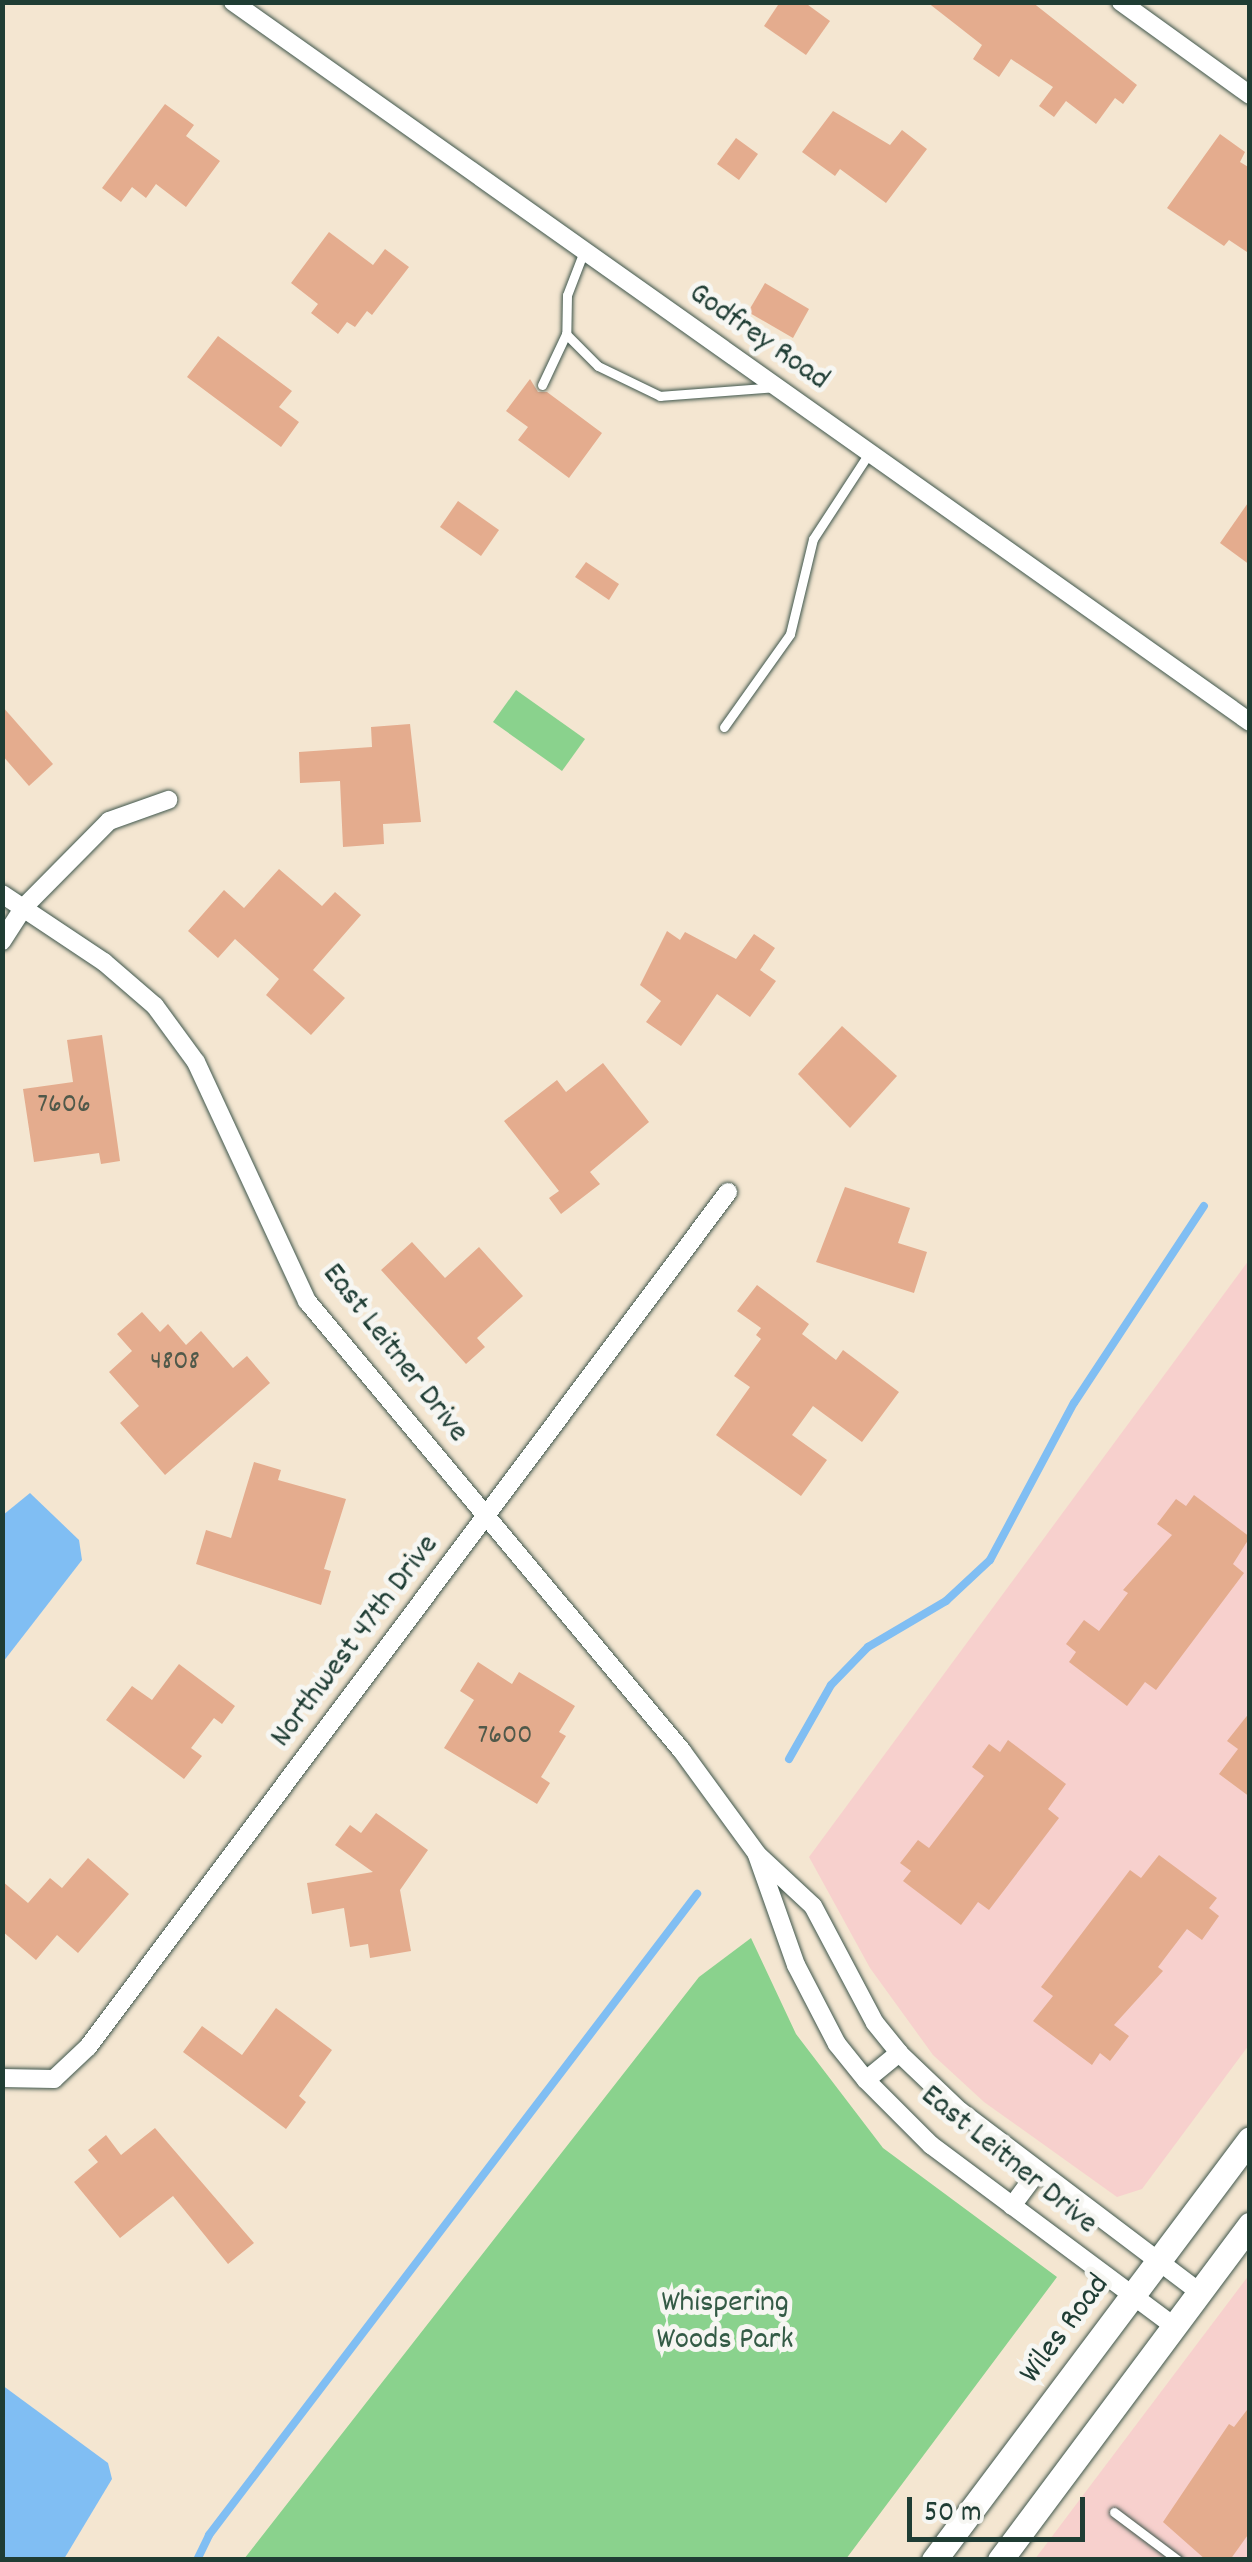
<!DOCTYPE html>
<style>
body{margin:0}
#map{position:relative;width:1252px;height:2562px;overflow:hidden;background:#f4e6d1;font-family:Dekko,sans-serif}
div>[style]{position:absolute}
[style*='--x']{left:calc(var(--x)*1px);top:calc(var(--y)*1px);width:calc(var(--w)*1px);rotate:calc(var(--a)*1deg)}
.built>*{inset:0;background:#f7d0cd}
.green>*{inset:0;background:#8ad28d}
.water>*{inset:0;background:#80bef3}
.stream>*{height:8px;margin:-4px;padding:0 4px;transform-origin:4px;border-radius:4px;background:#80bef3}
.building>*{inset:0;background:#e4ac8e}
.roads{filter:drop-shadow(0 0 2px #3f564c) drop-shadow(0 0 2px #3f564c)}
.lane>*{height:9px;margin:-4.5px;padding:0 4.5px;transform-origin:4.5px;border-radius:4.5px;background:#fff}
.street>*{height:18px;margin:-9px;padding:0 9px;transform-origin:9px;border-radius:9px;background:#fff}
.secondary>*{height:25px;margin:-12.5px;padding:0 12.5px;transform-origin:12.5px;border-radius:12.5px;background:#fff}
span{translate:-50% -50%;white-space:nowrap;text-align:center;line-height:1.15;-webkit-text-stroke:10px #f6f6f2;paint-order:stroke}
.number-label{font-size:28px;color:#50594a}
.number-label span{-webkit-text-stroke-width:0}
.street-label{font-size:32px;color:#1f3d34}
.park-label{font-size:32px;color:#345b46}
.frame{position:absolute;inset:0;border:5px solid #1f3d34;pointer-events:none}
.scale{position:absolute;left:907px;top:2497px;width:178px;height:45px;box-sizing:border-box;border:5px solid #1f3d34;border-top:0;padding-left:12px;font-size:30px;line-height:35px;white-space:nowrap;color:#1f3d34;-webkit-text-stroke:8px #f6f6f2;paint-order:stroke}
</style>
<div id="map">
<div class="built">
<div style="clip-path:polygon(1249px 1260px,1249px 2045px,1142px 2189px,1117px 2197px,984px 2102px,933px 2055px,870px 1968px,809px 1857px)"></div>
<div style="clip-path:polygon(1249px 2275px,1249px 2559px,1035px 2559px)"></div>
</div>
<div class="green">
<div style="clip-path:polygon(516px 690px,585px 739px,562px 771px,493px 722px)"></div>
<div style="clip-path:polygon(751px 1938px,796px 2034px,883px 2148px,1057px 2277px,846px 2559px,244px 2559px,699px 1977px)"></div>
</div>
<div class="water">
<div style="clip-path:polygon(30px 1493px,79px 1540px,82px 1560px,3px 1662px,3px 1515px)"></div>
<div style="clip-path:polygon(2px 2385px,108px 2463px,112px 2479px,64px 2559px,3px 2559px)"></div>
</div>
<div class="stream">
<div style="--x:789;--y:1759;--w:85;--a:-60.4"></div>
<div style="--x:831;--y:1685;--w:53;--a:-45.8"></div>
<div style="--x:868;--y:1647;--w:91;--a:-30.5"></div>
<div style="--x:946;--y:1601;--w:60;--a:-43"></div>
<div style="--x:990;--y:1560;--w:178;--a:-61.9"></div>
<div style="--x:1074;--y:1403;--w:236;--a:-56.6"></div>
<div style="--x:197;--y:2560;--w:28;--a:-64"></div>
<div style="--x:209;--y:2535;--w:806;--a:-52.72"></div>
</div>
<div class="building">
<div style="clip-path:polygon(780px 2px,804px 2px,830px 21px,806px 55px,764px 26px)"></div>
<div style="clip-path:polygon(927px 2px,1032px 2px,1137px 85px,1123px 104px,1115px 98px,1096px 124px,1066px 101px,1054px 117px,1039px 106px,1053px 87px,1011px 59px,999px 77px,973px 59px,982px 45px)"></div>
<div style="clip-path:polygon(165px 104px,194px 125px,186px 136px,220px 161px,186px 207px,156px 184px,146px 198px,132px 187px,121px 202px,102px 188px)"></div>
<div style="clip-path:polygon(833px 111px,890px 145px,902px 130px,927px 149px,886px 203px,840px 169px,835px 176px,802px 152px)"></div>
<div style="clip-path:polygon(1220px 134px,1245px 152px,1240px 162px,1250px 168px,1250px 254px,1229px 240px,1224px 246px,1167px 208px)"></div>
<div style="clip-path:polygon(736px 138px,758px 154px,739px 180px,717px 164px)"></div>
<div style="clip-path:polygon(329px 232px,373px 265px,385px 249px,409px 267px,372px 315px,367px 311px,355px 327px,347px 322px,338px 334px,311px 313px,318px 304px,291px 283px)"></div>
<div style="clip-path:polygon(765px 283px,809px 309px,793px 338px,748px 312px)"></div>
<div style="clip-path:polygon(218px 336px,292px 391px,279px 407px,299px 422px,281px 447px,187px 377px)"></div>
<div style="clip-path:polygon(530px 379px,538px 392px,547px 392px,602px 433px,569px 478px,518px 440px,528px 427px,506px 411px)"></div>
<div style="clip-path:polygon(1250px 500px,1250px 565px,1220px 543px)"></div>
<div style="clip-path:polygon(458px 501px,499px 530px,481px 556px,440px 527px)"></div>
<div style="clip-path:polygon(586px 562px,619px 584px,609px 600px,575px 577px)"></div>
<div style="clip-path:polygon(2px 706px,53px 764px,29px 786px,2px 755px)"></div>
<div style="clip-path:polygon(410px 724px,421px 822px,383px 824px,384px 844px,343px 847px,340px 781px,300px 783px,299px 752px,372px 747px,371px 727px)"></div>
<div style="clip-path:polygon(279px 869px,322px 906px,335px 892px,361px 915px,313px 970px,345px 998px,311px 1035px,266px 995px,279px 979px,235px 939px,218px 958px,188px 931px,224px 890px,244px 908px)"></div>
<div style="clip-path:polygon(667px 931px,680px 940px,685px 932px,736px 959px,754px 934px,775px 948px,760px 970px,776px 981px,750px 1017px,717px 994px,681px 1046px,646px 1022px,661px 1001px,640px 985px)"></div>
<div style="clip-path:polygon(842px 1026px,897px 1076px,850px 1128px,798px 1074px)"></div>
<div style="clip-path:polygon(102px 1035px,120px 1161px,101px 1164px,99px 1153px,34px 1162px,23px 1089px,73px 1082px,67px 1040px)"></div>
<div style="clip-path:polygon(603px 1063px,649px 1122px,590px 1172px,600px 1184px,561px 1214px,549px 1198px,559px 1191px,504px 1121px,557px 1080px,566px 1092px)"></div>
<div style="clip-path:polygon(845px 1187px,910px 1208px,898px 1243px,927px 1252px,914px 1293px,816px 1262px)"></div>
<div style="clip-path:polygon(412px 1242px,445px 1278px,479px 1247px,523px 1296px,477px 1338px,485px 1347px,466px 1364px,381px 1270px)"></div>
<div style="clip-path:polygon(757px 1285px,809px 1324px,802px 1334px,836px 1360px,843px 1350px,899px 1392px,862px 1442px,813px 1406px,792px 1435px,827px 1460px,801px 1496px,716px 1435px,750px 1387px,734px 1376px,761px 1339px,756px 1335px,761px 1328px,737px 1311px)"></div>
<div style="clip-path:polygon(142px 1312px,160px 1332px,168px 1324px,186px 1345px,201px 1331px,233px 1368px,247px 1356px,270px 1383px,165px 1475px,120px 1423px,139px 1406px,109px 1372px,132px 1351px,117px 1334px)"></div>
<div style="clip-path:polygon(254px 1462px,281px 1470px,278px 1480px,346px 1499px,324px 1569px,331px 1571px,321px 1605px,196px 1564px,206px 1530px,231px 1538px)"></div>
<div style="clip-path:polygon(1194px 1495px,1250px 1537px,1233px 1564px,1244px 1573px,1156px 1690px,1145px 1682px,1127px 1706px,1069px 1662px,1076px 1652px,1066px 1644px,1084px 1620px,1099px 1631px,1128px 1593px,1123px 1590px,1172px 1535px,1157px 1524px,1176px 1499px,1186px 1506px)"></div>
<div style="clip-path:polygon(478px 1662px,512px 1684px,519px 1672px,575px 1706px,559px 1732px,566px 1736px,541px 1777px,550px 1783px,537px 1804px,444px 1748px,474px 1700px,460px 1691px)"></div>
<div style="clip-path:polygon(179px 1664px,235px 1706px,222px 1724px,214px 1718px,191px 1748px,202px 1756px,184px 1779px,106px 1720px,132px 1686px,152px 1700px)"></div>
<div style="clip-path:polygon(1250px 1712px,1250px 1797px,1219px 1774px,1238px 1749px,1227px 1741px)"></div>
<div style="clip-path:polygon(1008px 1740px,1066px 1784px,1048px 1809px,1059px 1818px,989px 1910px,978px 1902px,961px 1925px,903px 1881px,911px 1871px,900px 1863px,918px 1840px,929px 1848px,984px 1776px,972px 1767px,989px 1744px,1000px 1752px)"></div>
<div style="clip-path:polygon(376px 1813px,428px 1850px,400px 1890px,411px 1951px,370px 1958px,368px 1944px,350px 1947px,344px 1908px,312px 1914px,307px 1883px,373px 1872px,335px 1845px,350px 1825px,361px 1833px)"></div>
<div style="clip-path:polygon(1159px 1855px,1217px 1898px,1209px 1908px,1219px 1916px,1202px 1940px,1187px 1929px,1158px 1967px,1163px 1971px,1114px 2025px,1129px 2036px,1110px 2061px,1100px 2053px,1092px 2065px,1033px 2021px,1053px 1996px,1041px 1987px,1130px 1870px,1141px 1878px)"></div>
<div style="clip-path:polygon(88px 1858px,129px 1894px,78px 1953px,57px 1935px,36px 1960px,2px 1931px,2px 1881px,28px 1903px,50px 1878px,62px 1888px)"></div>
<div style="clip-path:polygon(276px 2008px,332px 2050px,299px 2096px,306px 2102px,286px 2129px,183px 2052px,202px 2026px,242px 2055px)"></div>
<div style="clip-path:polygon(155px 2128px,254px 2243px,228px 2264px,173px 2196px,120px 2238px,74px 2182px,98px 2162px,88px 2150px,106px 2135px,121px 2155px)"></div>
<div style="clip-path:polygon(1250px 2406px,1250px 2532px,1230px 2560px,1206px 2560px,1163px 2522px,1229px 2424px,1234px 2427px)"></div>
</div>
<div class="roads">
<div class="lane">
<div style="--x:584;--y:251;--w:47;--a:111.1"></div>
<div style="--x:567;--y:295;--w:39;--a:91"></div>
<div style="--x:566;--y:334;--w:45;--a:45"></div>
<div style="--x:598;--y:366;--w:69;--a:25.8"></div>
<div style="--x:660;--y:396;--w:116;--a:-4.4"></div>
<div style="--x:542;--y:385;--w:56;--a:-64.8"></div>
<div style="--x:724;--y:727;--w:114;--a:-54.6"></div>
<div style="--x:790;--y:634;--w:98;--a:-76.4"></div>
<div style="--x:813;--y:539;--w:103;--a:-56.9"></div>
<div style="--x:1114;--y:2512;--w:80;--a:36.9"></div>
</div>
<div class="street">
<div style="--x:233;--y:2;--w:1246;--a:35.3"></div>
<div style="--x:1121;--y:2;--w:159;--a:35.8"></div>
<div style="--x:2;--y:894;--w:123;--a:33.7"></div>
<div style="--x:104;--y:962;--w:67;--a:40.8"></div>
<div style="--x:155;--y:1006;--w:69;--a:53.8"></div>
<div style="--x:196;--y:1062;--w:264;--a:65.1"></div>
<div style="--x:307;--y:1301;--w:586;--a:50.19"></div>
<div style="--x:682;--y:1751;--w:127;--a:53.9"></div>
<div style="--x:757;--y:1854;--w:76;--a:42.9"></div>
<div style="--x:813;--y:1906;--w:132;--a:62.1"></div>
<div style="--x:875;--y:2023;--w:38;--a:51"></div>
<div style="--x:899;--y:2053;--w:84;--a:43.6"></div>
<div style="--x:960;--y:2111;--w:300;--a:37.1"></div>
<div style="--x:2;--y:941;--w:40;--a:-57.1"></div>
<div style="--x:24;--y:907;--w:121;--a:-45.3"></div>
<div style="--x:109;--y:821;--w:63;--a:-19.6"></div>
<div style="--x:757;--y:1855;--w:117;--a:70.5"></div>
<div style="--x:796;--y:1965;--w:89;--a:62.6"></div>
<div style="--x:837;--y:2044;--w:46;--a:51.1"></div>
<div style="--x:866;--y:2080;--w:92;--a:45"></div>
<div style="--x:931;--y:2145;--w:304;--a:36.7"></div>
<div style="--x:2;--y:2078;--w:52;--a:1.1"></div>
<div style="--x:54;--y:2079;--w:47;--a:-43.3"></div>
<div style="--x:88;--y:2047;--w:1068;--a:-53.18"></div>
<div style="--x:866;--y:2080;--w:43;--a:-39.3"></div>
<div style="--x:1012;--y:2206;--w:44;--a:-53.4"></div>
</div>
<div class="secondary">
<div style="--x:934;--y:2560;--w:526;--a:-53.11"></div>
<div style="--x:1000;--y:2560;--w:418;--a:-53.3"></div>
</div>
</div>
<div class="number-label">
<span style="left:64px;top:1106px">7606</span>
<span style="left:175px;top:1363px">4808</span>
<span style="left:505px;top:1737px">7600</span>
</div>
<div class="street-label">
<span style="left:758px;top:338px;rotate:35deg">Godfrey Road</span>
<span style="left:394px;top:1354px;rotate:52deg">East Leitner Drive</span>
<span style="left:356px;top:1642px;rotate:-53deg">Northwest 47th Drive</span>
<span style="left:1008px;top:2161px;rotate:39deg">East Leitner Drive</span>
<span style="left:1066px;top:2330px;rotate:-53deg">Wiles Road</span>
</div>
<div class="park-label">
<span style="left:725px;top:2323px">Whispering<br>Woods Park</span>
</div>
<div class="frame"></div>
<div class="scale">50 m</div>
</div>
